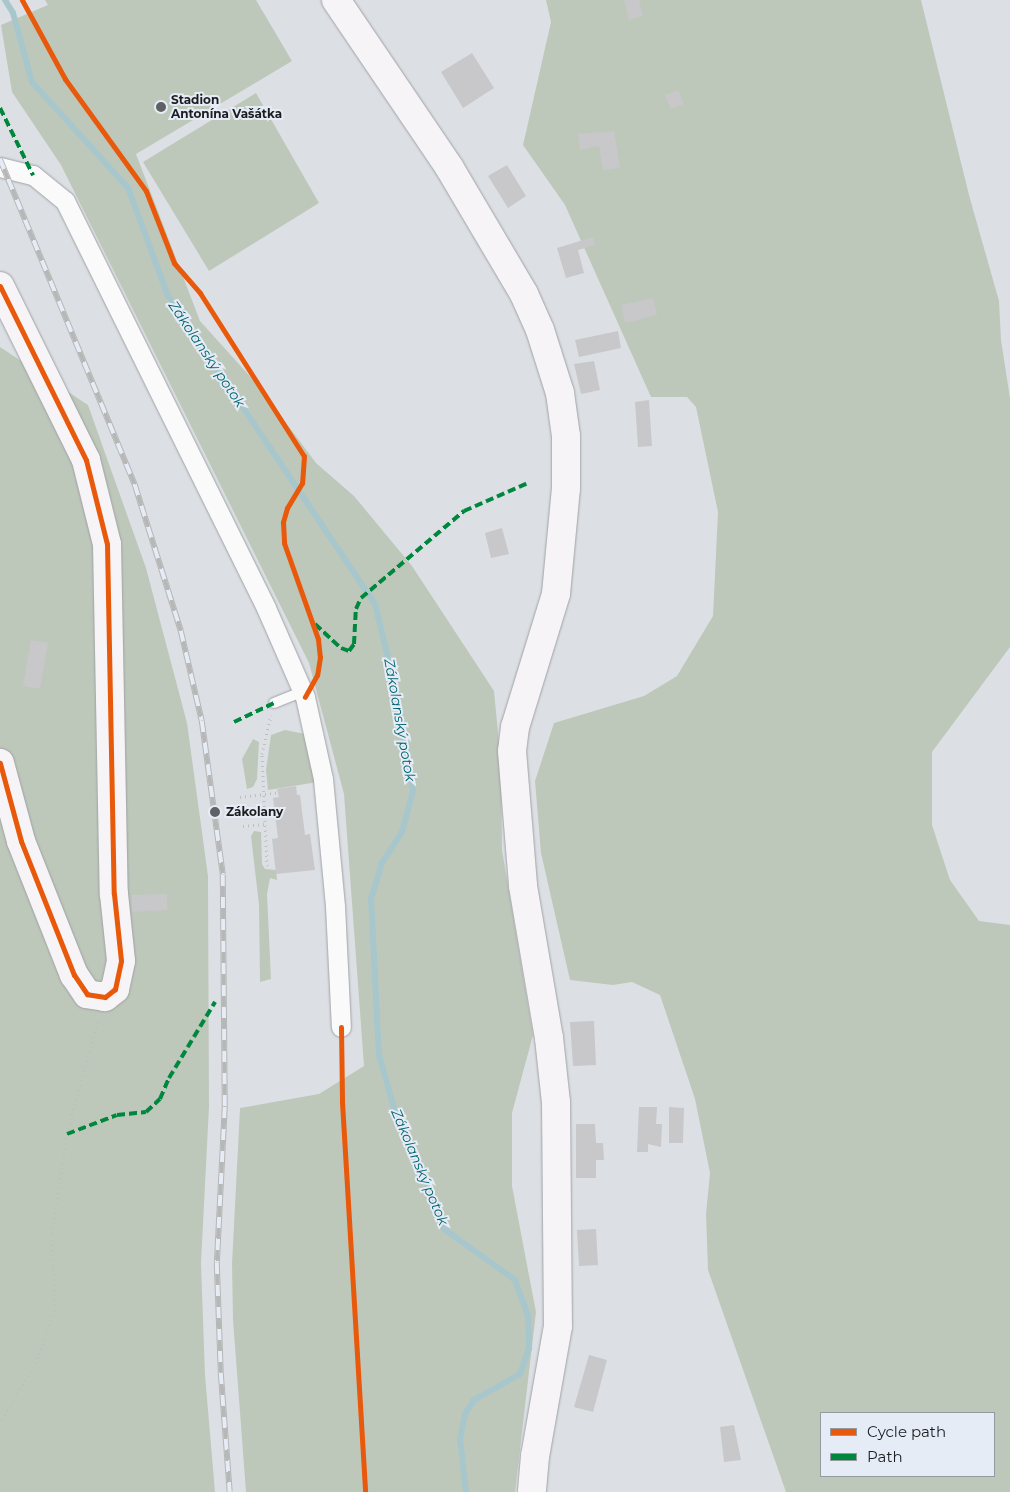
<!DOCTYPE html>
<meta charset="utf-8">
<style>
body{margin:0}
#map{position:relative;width:1010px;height:1492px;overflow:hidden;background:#dce0e4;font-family:Montserrat,sans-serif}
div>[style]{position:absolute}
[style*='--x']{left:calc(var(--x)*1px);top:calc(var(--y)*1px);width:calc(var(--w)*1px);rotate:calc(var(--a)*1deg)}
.green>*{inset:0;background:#bec8ba}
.stream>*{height:6px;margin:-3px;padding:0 3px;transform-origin:3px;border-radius:3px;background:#a7c7cc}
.building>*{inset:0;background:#c8c7c9}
.path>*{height:3px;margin-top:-1.5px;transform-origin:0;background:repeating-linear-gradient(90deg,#bdbebf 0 1px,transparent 0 5px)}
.roads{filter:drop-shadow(0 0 1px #a0a2a6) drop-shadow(0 0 1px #a0a2a6)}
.lane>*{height:10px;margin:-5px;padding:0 5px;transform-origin:5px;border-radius:5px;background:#fafafb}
.street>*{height:19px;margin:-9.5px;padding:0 9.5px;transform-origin:9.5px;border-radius:9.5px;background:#fafafb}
.secondary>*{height:28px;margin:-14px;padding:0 14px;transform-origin:14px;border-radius:14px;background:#f6f4f6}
.rail>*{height:5.5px;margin-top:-2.75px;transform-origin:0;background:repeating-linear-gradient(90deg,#e6ecf5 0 11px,#b7b7b8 0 22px);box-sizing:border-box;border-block:1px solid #b7b7b8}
.quiet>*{height:4px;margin-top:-2px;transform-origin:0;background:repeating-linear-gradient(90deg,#00873e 0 8px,transparent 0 12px)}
.cycleway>*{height:5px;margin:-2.5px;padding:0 2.5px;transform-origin:2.5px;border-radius:2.5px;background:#e8590c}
.dots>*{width:14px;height:14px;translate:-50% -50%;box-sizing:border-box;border:2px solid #e6ecf5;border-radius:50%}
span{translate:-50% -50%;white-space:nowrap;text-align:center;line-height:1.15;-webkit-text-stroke:4px #e6ecf5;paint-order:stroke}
.poi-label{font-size:12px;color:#1b1d20;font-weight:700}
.left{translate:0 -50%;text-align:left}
.water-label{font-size:14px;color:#01636c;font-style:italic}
.legend{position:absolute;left:820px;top:1412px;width:175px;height:65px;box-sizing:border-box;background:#e6ecf5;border:1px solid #9599a0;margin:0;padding:6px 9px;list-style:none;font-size:15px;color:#1b1d20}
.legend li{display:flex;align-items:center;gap:10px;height:25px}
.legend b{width:25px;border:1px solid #9599a0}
</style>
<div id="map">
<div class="green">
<div style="clip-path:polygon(45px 0,256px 0,292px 61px,136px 154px,200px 321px,257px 384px,316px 463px,354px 496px,412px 566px,494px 691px,501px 764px,502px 850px,533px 1035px,512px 1113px,512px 1186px,536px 1312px,515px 1492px,246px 1492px,233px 1320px,232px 1264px,240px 1108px,319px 1094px,364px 1066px,344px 794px,309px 663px,61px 165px,12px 92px,1px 25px,48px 5px)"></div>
<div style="clip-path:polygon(evenodd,546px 0,921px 0,969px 195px,999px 301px,1001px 340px,1010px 398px,1010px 647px,932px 752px,932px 825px,950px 880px,979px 921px,1010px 925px,1010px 1492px,786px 1492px,708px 1270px,706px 1214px,710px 1173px,695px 1099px,660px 995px,632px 982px,613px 985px,570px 980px,541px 853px,535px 781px,554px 723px,644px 696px,677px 676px,713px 616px,718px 512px,696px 407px,687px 397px,651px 397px,565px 205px,523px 145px,551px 22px,546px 0,821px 1413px,994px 1413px,994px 1476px,821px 1476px,821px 1413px)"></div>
<div style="clip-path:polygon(256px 93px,319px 203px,209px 271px,143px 162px)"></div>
<div style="clip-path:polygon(0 347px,88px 405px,146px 568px,187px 723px,208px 876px,209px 1107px,201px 1263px,205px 1375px,215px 1492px,0 1492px)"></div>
<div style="clip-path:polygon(285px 730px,310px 735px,318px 782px,268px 790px,266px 770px,271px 735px)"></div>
<div style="clip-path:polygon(253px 739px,259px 742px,257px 779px,253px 787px,247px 789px,242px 759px)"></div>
<div style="clip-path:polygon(254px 831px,261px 832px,262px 864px,265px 869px,276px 870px,277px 880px,270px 878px,267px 894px,271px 979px,260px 982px,259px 905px,251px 836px)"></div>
</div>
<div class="stream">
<div style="--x:5;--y:0;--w:15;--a:58"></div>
<div style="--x:13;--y:13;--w:72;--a:74.6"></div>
<div style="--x:32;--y:82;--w:143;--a:47.8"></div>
<div style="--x:128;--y:188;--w:115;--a:69.7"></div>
<div style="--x:168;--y:296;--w:371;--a:56.1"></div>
<div style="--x:375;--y:604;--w:97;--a:76.3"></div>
<div style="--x:398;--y:698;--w:94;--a:80.8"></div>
<div style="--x:413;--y:791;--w:42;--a:105"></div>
<div style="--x:402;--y:832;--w:37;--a:123"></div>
<div style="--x:382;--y:863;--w:37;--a:107"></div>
<div style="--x:371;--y:898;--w:157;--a:87.1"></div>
<div style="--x:379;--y:1055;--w:73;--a:74.1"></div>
<div style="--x:399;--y:1125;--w:46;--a:62.9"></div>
<div style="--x:420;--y:1166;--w:67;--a:69.1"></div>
<div style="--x:444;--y:1229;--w:87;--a:35.7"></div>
<div style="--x:515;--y:1280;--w:37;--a:70"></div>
<div style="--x:528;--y:1315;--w:33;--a:88"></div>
<div style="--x:529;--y:1348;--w:28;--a:109"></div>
<div style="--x:520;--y:1374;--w:53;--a:150.5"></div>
<div style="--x:474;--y:1400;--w:17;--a:123"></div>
<div style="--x:465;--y:1414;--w:25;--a:101"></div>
<div style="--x:460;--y:1439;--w:53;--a:83.5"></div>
</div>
<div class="building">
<div style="clip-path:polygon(624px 0,639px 0,643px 16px,629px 20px)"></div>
<div style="clip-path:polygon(472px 53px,494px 88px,463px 108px,441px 72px)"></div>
<div style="clip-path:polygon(678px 90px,684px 104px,671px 109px,665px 95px)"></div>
<div style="clip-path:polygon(614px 131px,620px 168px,603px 170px,599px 146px,580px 150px,578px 134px)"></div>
<div style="clip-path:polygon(507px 165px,526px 196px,508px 208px,488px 176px)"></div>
<div style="clip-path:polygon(593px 237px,595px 245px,578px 250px,584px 273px,566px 278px,557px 248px)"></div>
<div style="clip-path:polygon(653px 298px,657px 315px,625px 323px,621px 305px)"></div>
<div style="clip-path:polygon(618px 331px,621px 348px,579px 357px,575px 340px)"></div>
<div style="clip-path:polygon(594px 361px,600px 390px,581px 394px,574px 364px)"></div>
<div style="clip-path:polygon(649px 400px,652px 446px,638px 447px,635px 402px)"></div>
<div style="clip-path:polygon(502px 528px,509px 554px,491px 558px,485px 533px)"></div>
<div style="clip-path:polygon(31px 640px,48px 643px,40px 689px,23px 686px)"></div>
<div style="clip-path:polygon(296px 786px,297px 795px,300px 795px,305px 835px,310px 834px,315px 870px,276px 874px,272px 839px,278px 838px,273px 798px,279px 797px,277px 789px)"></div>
<div style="clip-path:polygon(167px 894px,167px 910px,132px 912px,132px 895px)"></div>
<div style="clip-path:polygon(594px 1021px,596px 1065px,573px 1066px,570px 1022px)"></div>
<div style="clip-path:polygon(639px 1107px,657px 1107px,656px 1124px,662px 1124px,661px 1147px,648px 1144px,648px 1152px,637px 1152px)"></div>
<div style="clip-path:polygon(669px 1107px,684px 1108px,683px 1143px,669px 1143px)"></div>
<div style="clip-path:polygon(576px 1124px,595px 1124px,596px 1143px,603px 1143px,604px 1160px,596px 1160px,596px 1178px,576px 1178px)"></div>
<div style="clip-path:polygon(596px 1229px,598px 1265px,579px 1266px,577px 1230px)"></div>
<div style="clip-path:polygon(589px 1355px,607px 1360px,593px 1412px,574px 1407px)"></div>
<div style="clip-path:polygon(734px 1425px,741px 1460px,724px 1462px,720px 1427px)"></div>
</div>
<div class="path">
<div style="--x:240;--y:797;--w:38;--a:-7"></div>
<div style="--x:243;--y:826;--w:22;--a:-5"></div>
<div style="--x:267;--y:866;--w:112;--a:-92.6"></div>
<div style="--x:262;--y:754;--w:40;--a:-77"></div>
<div style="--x:0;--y:1424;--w:70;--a:-60.2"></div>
<div style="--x:35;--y:1363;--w:57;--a:-69.3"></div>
<div style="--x:55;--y:1310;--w:77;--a:-92.2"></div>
<div style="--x:52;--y:1233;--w:100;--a:-81.4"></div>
<div style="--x:67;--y:1134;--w:119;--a:-74.9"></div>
</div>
<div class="roads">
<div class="lane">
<div style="--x:274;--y:703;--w:31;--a:-22"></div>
</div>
<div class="street">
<div style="--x:0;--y:167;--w:34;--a:14"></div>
<div style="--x:33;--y:175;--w:41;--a:39.1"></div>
<div style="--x:65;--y:201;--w:454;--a:63.7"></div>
<div style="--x:266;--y:608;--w:97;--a:66.3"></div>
<div style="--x:305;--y:697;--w:84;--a:77.6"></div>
<div style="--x:323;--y:779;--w:128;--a:84.6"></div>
<div style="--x:335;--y:906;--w:121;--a:87.2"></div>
</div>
<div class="secondary">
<div style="--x:336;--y:0;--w:202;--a:55.9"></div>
<div style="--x:449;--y:167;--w:147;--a:59.4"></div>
<div style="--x:524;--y:294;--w:39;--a:66"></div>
<div style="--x:540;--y:330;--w:66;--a:72.4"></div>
<div style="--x:560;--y:393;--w:43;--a:82.1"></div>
<div style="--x:566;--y:436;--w:52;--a:90"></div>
<div style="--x:566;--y:488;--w:106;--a:95.4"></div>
<div style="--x:556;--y:594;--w:139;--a:107.1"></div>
<div style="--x:515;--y:727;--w:24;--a:97"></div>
<div style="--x:512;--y:751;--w:135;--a:85.3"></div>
<div style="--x:523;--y:886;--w:154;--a:80.3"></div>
<div style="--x:549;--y:1038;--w:64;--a:83.8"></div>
<div style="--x:556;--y:1102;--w:224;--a:89.5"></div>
<div style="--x:558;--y:1326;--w:132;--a:100"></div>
<div style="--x:535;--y:1456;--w:36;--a:95"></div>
<div style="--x:0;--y:286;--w:194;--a:63.7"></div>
<div style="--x:86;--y:460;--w:87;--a:76"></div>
<div style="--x:107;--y:544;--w:350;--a:88.9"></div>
<div style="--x:114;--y:894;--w:67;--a:84"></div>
<div style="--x:121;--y:961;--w:29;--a:102"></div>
<div style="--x:115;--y:989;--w:13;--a:141"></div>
<div style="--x:105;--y:997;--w:18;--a:-171"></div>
<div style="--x:87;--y:994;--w:23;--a:-124"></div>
<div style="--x:74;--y:975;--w:144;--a:-111.6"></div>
<div style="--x:21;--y:841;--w:81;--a:-105.1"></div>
</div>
</div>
<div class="rail">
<div style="--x:0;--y:159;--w:353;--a:67.5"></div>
<div style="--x:135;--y:485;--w:153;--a:72.5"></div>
<div style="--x:181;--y:631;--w:92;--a:76.9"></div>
<div style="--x:202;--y:721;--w:155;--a:82.2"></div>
<div style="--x:223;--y:875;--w:232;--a:89.5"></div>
<div style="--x:225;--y:1107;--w:156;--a:92.9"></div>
<div style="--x:217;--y:1263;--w:110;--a:87.9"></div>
<div style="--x:221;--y:1373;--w:119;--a:85.7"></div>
</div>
<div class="quiet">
<div style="--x:0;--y:108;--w:75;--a:63.8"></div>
<div style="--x:315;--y:624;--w:35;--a:43"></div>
<div style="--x:341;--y:648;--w:9;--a:21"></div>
<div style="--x:349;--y:651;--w:9;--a:-54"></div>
<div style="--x:354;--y:644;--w:35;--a:-87"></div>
<div style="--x:356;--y:609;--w:12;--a:-66"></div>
<div style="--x:361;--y:598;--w:135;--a:-40.2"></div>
<div style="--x:464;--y:511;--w:72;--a:-23.7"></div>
<div style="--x:234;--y:722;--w:44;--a:-25.4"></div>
<div style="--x:67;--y:1134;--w:53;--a:-20.8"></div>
<div style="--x:117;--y:1115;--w:29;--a:-6"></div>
<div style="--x:146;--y:1112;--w:19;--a:-43"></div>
<div style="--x:160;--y:1099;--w:23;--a:-67"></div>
<div style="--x:169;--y:1078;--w:89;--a:-58.8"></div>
</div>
<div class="cycleway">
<div style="--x:22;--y:0;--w:90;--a:61.4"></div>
<div style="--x:65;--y:79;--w:138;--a:54.1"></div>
<div style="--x:146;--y:191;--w:77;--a:68.7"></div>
<div style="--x:174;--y:263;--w:40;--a:49"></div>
<div style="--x:200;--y:293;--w:193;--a:57.5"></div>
<div style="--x:304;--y:456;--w:27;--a:94"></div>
<div style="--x:302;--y:483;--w:29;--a:121"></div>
<div style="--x:287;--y:508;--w:15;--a:106"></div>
<div style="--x:283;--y:522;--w:21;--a:87"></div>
<div style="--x:284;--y:543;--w:102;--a:70.5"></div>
<div style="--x:318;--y:639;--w:18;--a:84"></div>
<div style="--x:320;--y:657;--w:18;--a:99"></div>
<div style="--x:317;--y:675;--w:25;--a:119"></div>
<div style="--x:0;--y:286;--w:194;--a:63.7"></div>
<div style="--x:86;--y:460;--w:87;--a:76"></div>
<div style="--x:107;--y:544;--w:350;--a:88.9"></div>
<div style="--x:114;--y:894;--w:67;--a:84"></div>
<div style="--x:121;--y:961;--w:29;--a:102"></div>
<div style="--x:115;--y:989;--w:13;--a:141"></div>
<div style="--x:105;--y:997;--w:18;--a:-171"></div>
<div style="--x:87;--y:994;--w:23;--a:-124"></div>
<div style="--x:74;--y:975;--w:144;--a:-111.6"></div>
<div style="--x:21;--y:841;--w:81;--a:-105.1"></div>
<div style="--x:341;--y:1027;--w:75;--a:89.2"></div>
<div style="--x:342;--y:1102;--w:391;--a:86.6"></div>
</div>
<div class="dots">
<div style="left:161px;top:107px;background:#5f6165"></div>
<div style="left:215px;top:812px;background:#5f6165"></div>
</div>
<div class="poi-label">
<span class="left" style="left:171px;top:107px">Stadion<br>Antonína Vašátka</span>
<span class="left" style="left:226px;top:812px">Zákolany</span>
</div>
<div class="water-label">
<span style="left:207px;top:354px;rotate:56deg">Zákolanský potok</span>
<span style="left:400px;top:720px;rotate:80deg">Zákolanský potok</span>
<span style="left:420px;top:1167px;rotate:67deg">Zákolanský potok</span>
</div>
<ul class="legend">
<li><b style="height:6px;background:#e8590c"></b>Cycle path</li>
<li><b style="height:6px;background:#00873e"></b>Path</li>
</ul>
</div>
